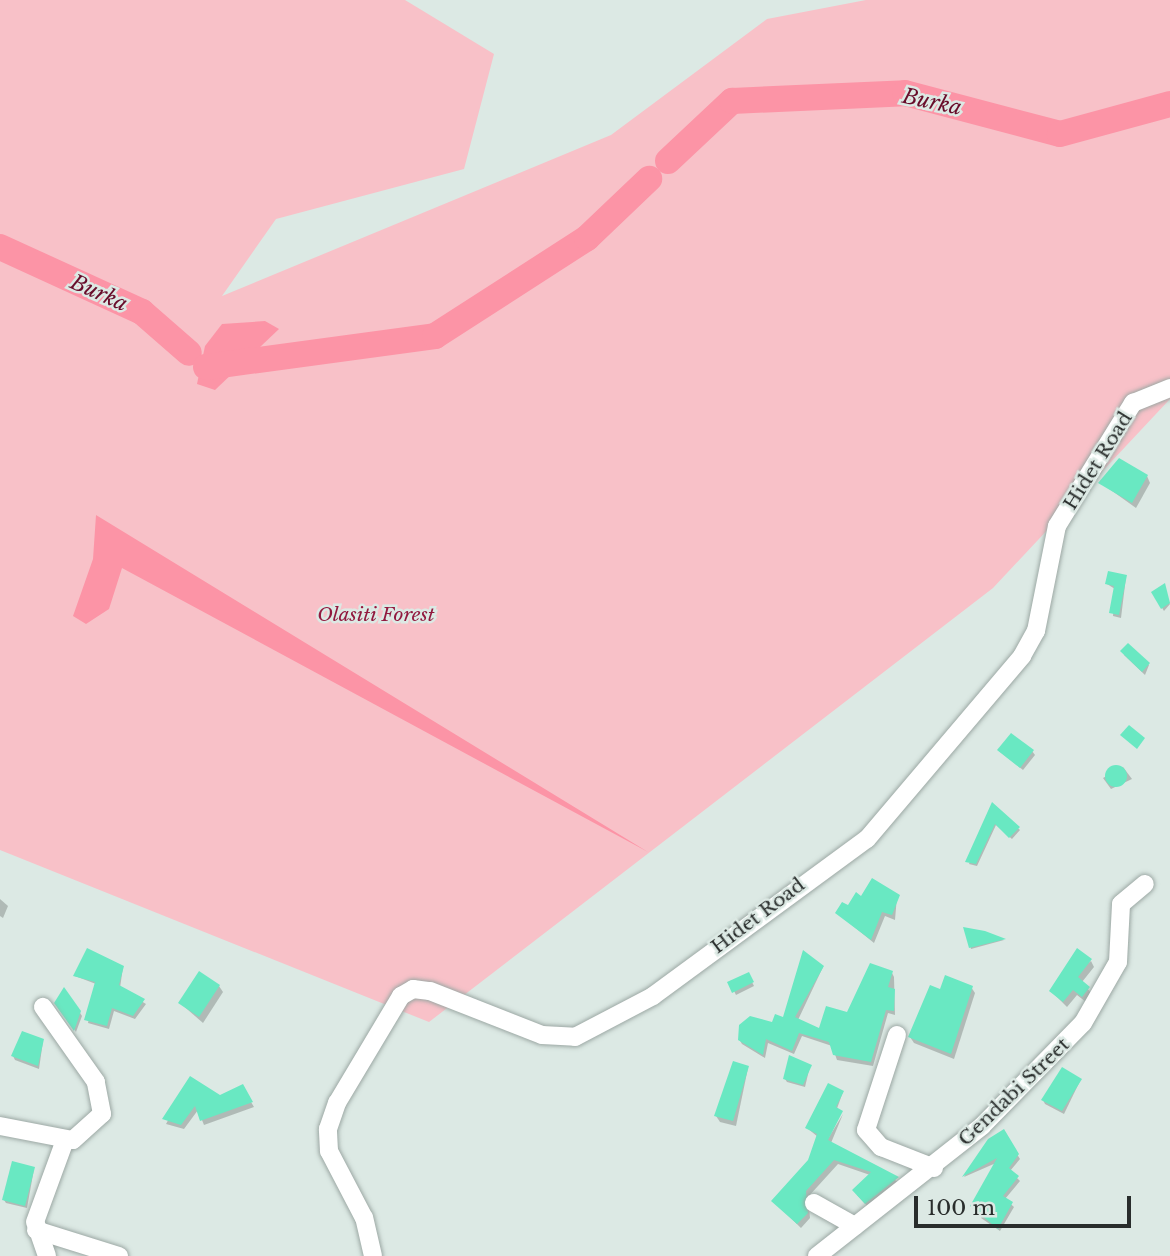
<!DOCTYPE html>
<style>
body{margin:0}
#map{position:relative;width:1170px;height:1256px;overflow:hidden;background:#dce9e4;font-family:"Libre Baskerville",serif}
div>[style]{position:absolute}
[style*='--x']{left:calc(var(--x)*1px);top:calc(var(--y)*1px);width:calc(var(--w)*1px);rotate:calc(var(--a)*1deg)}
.green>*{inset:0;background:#f8c1c8}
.water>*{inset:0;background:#fc94a6}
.shadow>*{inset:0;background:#0003}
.river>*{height:26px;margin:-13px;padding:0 13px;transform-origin:13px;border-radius:13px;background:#fc94a6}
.building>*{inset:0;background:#69e8c2}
.round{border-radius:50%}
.roads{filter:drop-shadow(0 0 2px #9ca8a4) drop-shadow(0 0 2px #9ca8a4)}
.minor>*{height:18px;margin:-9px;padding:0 9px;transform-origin:9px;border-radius:9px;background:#fff}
span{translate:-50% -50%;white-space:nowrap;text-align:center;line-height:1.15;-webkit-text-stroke:5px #dce9e4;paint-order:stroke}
.street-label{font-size:19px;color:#292d2c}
.park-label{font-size:19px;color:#92193f;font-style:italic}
.water-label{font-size:21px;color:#690d2b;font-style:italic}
.scale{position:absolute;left:914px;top:1196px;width:217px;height:32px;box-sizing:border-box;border:4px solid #292d2c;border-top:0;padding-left:9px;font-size:21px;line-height:24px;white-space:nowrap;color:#292d2c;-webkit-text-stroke:5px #dce9e4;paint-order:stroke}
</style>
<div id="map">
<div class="green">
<div style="clip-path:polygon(0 0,405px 0,494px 54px,464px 169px,276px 219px,222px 296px,611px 135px,767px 19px,866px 0,1170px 0,1170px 399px,993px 588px,429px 1022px,0 850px)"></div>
</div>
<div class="water">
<div style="clip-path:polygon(265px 321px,279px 329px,215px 390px,197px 384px,205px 346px,222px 324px)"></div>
<div style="clip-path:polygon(96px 515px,648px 852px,122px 568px,109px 609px,86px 624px,73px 616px,93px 559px)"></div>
</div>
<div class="shadow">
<div style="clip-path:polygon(1147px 476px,1150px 483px,1136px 508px,1101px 483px)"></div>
<div style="clip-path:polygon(1126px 577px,1121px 618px,1113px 616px,1115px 589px,1107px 584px)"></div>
<div style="clip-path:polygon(1161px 588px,1170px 604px,1164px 611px,1153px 593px)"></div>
<div style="clip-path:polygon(1128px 645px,1149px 665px,1145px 675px,1124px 655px)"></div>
<div style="clip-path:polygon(999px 751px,1032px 751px,1035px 755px,1023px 770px)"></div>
<div style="clip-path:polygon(1123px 767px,1132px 779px,1111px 789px,1103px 778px)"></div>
<div style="clip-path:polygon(993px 805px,1020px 830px,1012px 839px,996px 825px,977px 866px,969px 864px)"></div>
<div style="clip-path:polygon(897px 896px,895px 920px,885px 916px,874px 943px,837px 913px,862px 898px)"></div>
<div style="clip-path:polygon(0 899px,8px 906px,3px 918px,0 916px)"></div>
<div style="clip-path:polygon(966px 930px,1004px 940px,971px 949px)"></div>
<div style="clip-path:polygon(1091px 961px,1094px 967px,1082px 982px,1092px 994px,1086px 1002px,1077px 995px,1067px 1007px,1051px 991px)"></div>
<div style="clip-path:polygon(123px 967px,120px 988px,146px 1004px,135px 1019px,114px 1011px,109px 1029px,88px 1023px,96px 984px,75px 976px)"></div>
<div style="clip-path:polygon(823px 967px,798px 1020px,820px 1030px,848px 1014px,892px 973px,894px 977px,895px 1015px,888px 1013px,873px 1066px,837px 1060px,832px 1046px,802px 1036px,794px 1054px,768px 1043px,765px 1058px,742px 1044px,739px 1039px,784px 1020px)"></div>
<div style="clip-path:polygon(748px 974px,754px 986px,736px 995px,730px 983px)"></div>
<div style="clip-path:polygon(219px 986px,223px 992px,203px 1023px,180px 1003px)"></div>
<div style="clip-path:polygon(971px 987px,975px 993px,954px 1059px,914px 1043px,910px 1037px,941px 991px)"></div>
<div style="clip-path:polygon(65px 990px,82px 1016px,76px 1032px,58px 1007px)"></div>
<div style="clip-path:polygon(43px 1041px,39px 1069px,15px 1060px,13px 1056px)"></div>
<div style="clip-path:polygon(810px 1066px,805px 1087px,787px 1082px,785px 1079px)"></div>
<div style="clip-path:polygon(748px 1068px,736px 1126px,720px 1122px,716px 1116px)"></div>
<div style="clip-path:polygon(191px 1078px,219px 1097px,242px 1087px,254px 1107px,204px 1125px,198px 1110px,184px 1129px,166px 1124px)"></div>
<div style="clip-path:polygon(1080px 1081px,1064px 1114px,1045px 1104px,1043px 1100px)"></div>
<div style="clip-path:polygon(843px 1092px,823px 1147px,843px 1114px,831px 1143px,900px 1183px,869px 1208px,857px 1195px,870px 1175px,838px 1164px,808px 1197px,810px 1218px,801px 1228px,773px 1201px,809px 1161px,818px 1137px,807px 1128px)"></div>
<div style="clip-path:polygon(1003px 1131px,1020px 1159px,1010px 1171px,1020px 1181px,1005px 1199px,1014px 1207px,1000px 1231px,981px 1218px,996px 1163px,964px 1177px,989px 1140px)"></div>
<div style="clip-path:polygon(34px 1169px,27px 1208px,6px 1203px,4px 1200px)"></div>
</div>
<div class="river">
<div style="--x:668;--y:161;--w:88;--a:-43.2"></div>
<div style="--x:732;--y:101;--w:173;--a:-2.6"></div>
<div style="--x:905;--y:93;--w:160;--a:14.8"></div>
<div style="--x:1060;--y:134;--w:114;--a:-15.3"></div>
<div style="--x:0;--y:247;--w:156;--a:24.6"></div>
<div style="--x:142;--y:312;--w:62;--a:41.1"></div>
<div style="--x:206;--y:367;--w:231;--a:-7.7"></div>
<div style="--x:435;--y:336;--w:181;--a:-32.8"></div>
<div style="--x:587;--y:238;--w:86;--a:-43.6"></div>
</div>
<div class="building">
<div style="clip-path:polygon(1119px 458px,1148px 475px,1132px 503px,1098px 483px)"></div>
<div style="clip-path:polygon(1108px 571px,1127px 575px,1119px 615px,1109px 613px,1114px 586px,1105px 584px)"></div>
<div style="clip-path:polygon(1165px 583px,1170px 603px,1161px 609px,1151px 592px)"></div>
<div style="clip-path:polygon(1128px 643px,1150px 663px,1142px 672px,1120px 651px)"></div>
<div style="clip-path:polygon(1129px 725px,1145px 738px,1137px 749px,1120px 735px)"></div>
<div style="clip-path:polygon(1011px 733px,1034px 750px,1020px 768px,997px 750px)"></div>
<div class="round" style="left:1105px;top:765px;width:22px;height:22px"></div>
<div style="clip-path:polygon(992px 802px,1020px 827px,1009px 838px,995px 824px,976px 864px,965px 862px)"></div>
<div style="clip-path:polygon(872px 878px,900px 895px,892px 915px,882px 912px,871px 940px,835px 913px,842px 902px,848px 905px,856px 892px,861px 896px)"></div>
<div style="clip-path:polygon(963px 927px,985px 931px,1006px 939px,969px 948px)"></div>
<div style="clip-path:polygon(87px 948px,124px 966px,119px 985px,145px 999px,133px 1016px,112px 1008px,107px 1026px,84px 1020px,95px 982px,73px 976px)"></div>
<div style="clip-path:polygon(1077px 948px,1092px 959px,1078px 977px,1090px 987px,1082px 997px,1073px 990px,1063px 1002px,1049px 991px)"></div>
<div style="clip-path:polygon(803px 950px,824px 966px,795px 1017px,819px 1028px,826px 1006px,847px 1012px,870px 963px,893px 971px,888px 987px,895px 989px,894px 1011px,886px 1010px,871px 1062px,833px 1055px,829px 1042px,799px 1033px,792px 1051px,766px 1039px,763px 1055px,738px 1040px,739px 1025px,750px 1016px,772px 1022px,775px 1014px,783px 1017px)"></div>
<div style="clip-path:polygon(199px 971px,220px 985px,199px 1017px,178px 1003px)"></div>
<div style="clip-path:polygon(749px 972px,754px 982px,732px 993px,727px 982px)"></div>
<div style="clip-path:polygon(945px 975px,973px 986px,951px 1054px,908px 1037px,930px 985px,940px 989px)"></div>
<div style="clip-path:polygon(64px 987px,81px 1011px,74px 1031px,54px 1003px)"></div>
<div style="clip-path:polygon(22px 1031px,44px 1039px,38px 1066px,11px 1056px)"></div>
<div style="clip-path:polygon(789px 1055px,812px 1065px,803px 1085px,783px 1079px)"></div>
<div style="clip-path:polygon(733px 1061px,749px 1066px,733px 1121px,714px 1116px)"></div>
<div style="clip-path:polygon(1062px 1067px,1082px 1079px,1062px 1111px,1041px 1100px)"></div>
<div style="clip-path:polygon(190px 1076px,220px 1095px,243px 1084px,253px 1102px,200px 1121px,195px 1106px,181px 1125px,162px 1119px)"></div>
<div style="clip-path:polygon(828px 1083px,844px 1091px,836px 1107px,843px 1111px,828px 1140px,899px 1177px,865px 1204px,852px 1190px,871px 1172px,834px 1160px,806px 1191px,808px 1213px,797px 1224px,771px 1201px,808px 1160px,817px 1134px,805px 1128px)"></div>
<div style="clip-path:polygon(1004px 1129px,1019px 1154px,1009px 1168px,1019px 1176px,1003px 1196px,1013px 1202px,998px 1229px,970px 1206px,997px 1158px,962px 1177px,988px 1139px)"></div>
<div style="clip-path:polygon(12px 1161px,35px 1167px,25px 1206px,2px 1200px)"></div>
</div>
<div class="roads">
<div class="minor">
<div style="--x:897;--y:1035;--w:100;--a:108.1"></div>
<div style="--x:866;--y:1130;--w:23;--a:49"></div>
<div style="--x:881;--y:1147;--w:57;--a:21.6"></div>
<div style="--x:0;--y:1126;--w:74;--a:10.9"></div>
<div style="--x:73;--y:1140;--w:39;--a:-42"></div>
<div style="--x:102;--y:1114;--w:33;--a:-101"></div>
<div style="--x:96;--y:1082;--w:92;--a:-125.2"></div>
<div style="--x:814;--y:1203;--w:47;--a:29.3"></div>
<div style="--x:36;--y:1230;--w:87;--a:17.4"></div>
<div style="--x:47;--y:1256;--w:36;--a:-109"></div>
<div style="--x:35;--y:1222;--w:87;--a:-69.9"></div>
<div style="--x:373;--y:1256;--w:39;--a:-103"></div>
<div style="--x:364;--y:1218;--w:76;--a:-117.6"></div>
<div style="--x:329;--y:1151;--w:22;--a:-93"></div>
<div style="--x:328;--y:1129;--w:28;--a:-71"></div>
<div style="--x:337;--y:1103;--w:125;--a:-59.1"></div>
<div style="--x:401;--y:996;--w:14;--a:-30"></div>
<div style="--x:413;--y:989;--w:17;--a:7"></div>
<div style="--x:430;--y:991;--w:120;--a:21.4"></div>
<div style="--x:542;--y:1035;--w:33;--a:3"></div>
<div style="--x:575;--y:1037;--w:88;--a:-27.7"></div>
<div style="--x:653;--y:996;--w:265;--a:-36.3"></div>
<div style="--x:867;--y:839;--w:240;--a:-49.7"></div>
<div style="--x:1022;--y:656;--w:29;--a:-61"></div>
<div style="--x:1036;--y:631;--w:107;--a:-78.7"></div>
<div style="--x:1057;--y:526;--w:145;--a:-58.3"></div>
<div style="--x:1133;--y:403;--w:40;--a:-22"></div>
<div style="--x:817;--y:1256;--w:210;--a:-38.2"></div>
<div style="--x:982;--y:1126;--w:144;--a:-45.6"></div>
<div style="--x:1083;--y:1023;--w:70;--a:-60.2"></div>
<div style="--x:1118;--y:962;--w:58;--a:-87"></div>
<div style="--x:1121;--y:904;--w:31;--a:-40"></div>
</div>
</div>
<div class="street-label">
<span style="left:1098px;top:461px;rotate:-58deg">Hidet Road</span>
<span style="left:758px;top:916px;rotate:-37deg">Hidet Road</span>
<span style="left:1014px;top:1092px;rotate:-44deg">Gendabi Street</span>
</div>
<div class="park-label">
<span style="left:376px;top:615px">Olasiti Forest</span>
</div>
<div class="water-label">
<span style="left:932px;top:102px;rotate:12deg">Burka</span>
<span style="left:99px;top:293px;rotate:24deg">Burka</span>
</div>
<div class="scale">100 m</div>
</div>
